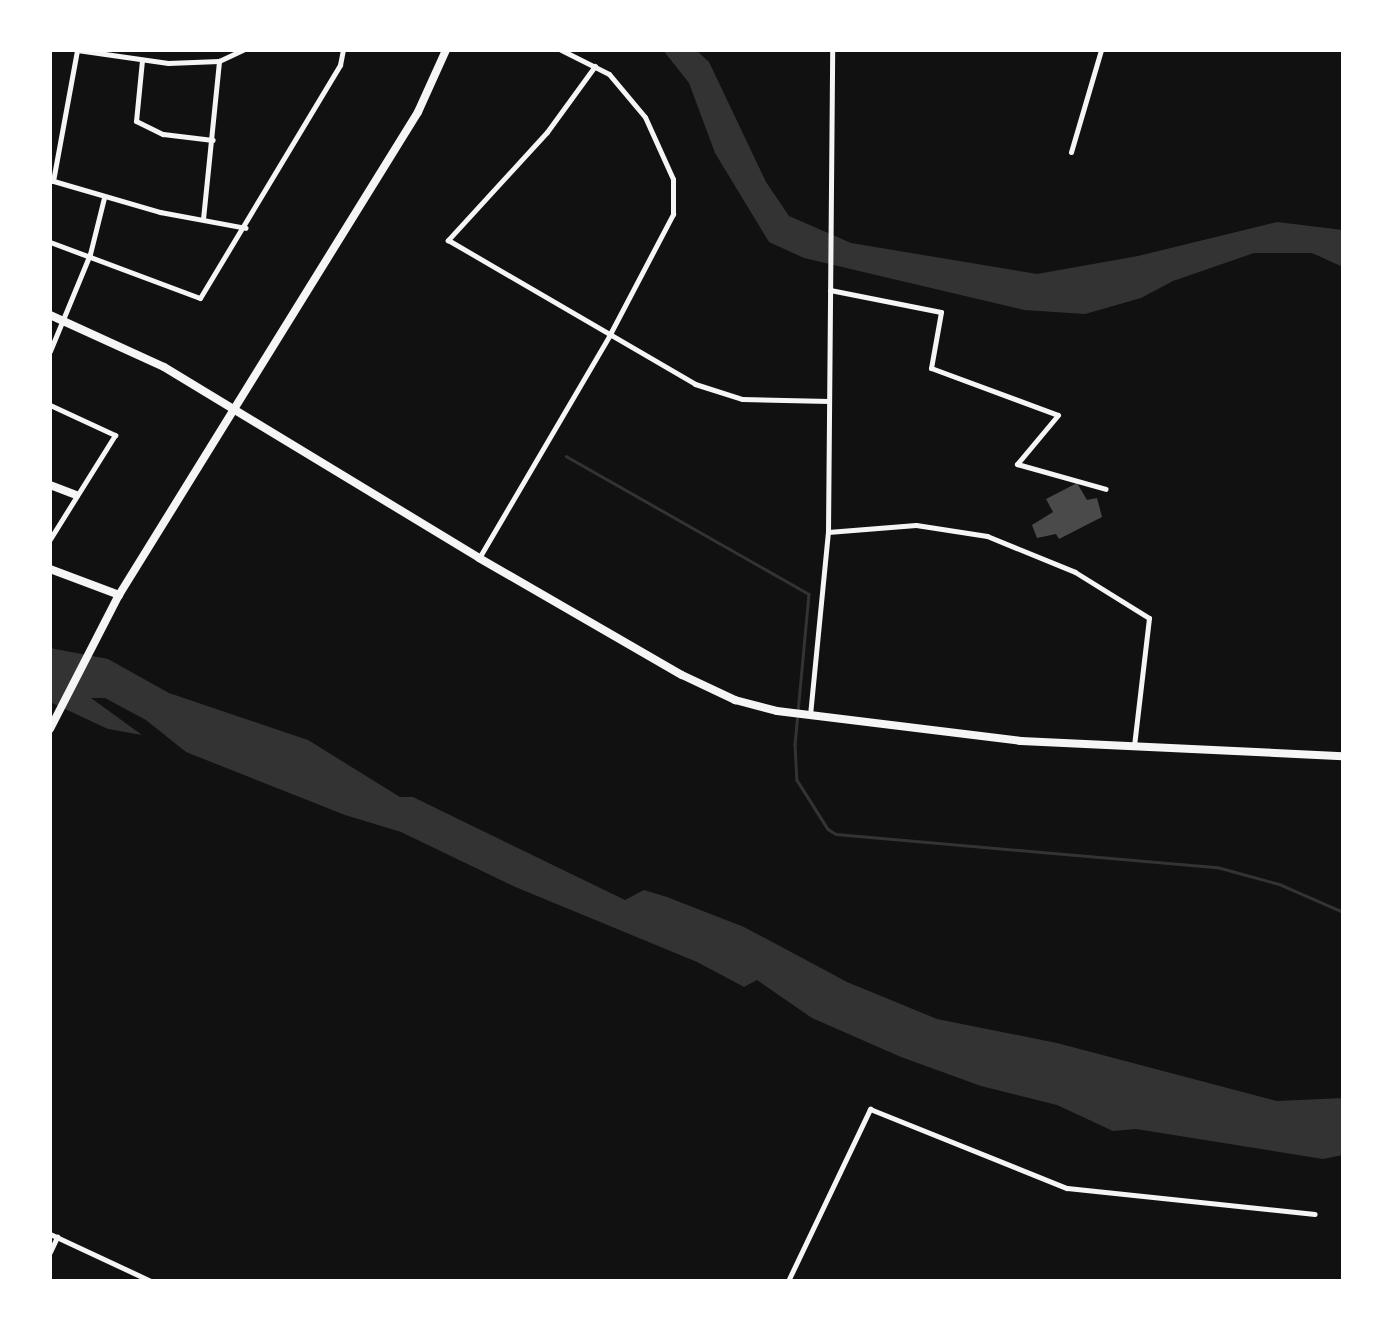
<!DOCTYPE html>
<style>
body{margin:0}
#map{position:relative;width:1393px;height:1331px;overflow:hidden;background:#111;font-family:Rubik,sans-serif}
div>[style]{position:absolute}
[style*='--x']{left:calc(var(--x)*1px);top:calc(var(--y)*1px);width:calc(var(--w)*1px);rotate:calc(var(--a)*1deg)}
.water>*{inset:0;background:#333}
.stream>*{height:2.5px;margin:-1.25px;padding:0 1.25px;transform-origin:1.25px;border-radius:1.25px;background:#333}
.building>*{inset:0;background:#4a4a4a}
.minor>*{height:5px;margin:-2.5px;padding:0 2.5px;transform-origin:2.5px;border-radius:2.5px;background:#f5f5f5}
.tertiary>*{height:8px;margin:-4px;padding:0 4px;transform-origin:4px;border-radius:4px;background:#f5f5f5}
span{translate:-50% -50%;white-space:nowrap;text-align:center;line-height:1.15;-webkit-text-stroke:10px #fff;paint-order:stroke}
.frame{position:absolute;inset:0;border:52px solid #fff;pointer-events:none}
</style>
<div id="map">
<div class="water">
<div style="clip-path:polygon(663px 50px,696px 50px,709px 62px,766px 182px,789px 216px,851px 243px,1037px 274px,1138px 256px,1277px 222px,1343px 230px,1343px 267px,1312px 253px,1254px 253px,1173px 281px,1141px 298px,1085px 314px,1024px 310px,804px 258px,769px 242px,715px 153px,689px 83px)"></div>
<div style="clip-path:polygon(50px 648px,108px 659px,169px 693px,308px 740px,400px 797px,413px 797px,625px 900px,644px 890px,667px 897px,744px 927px,847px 982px,937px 1019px,1057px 1043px,1277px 1101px,1343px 1098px,1343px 1155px,1323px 1159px,1136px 1129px,1113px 1131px,1057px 1105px,981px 1086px,901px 1057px,812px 1018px,757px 980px,744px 987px,697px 962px,513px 886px,401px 832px,345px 815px,186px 752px,146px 720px,105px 698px,91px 698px,142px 735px,108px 729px,50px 702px)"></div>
</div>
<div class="stream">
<div style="--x:566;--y:456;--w:279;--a:29.6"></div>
<div style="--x:809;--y:594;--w:151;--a:95.3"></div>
<div style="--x:795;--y:744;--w:36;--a:87"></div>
<div style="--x:797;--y:780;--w:58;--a:57.7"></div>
<div style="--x:828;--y:829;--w:9;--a:32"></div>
<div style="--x:836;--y:834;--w:382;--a:5"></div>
<div style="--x:1217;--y:867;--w:64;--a:15.3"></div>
<div style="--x:1279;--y:884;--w:70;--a:23.6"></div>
</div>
<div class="building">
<div style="clip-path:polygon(1077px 483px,1087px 500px,1097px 498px,1102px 517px,1059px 539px,1056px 534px,1037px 538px,1032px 525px,1053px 512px,1046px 499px)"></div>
</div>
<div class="minor">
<div style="--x:77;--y:50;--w:92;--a:8.1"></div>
<div style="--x:168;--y:63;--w:51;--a:-2.2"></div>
<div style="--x:219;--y:61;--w:26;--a:-25"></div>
<div style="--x:142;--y:60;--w:61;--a:95.6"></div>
<div style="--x:136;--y:121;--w:30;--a:26"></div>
<div style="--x:163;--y:134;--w:50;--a:6.8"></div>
<div style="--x:595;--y:66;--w:82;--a:126"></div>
<div style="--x:547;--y:132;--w:147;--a:132.5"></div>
<div style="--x:448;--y:240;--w:286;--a:30.2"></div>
<div style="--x:695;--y:384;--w:49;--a:17.7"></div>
<div style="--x:742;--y:399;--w:87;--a:1.3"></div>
<div style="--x:1071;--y:152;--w:106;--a:-73.6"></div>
<div style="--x:50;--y:180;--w:115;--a:16.2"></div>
<div style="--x:160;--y:212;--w:87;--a:10.5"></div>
<div style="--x:53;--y:181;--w:133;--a:-79.6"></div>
<div style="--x:203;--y:219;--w:159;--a:-84.2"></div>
<div style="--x:50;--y:242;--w:160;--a:20.5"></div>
<div style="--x:200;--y:298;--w:272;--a:-59"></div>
<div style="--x:340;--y:65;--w:15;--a:-79"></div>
<div style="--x:830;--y:290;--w:113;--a:11.2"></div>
<div style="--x:941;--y:312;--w:57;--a:100.1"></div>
<div style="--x:931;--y:368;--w:135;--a:20.3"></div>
<div style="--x:1058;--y:415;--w:64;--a:129.9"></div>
<div style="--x:1017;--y:464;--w:92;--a:15.7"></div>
<div style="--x:50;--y:351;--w:105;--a:-67.6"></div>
<div style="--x:90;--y:254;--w:58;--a:-76"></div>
<div style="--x:50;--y:405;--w:72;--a:24.8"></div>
<div style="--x:115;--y:435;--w:123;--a:122"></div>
<div style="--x:828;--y:532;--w:88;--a:-4.5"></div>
<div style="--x:916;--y:525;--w:72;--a:8.8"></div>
<div style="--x:987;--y:536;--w:95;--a:22.2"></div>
<div style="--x:1075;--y:572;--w:87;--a:31.9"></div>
<div style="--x:1149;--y:618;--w:128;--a:96.7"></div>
<div style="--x:479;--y:558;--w:257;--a:-59.6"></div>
<div style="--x:609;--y:336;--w:138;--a:-62.3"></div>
<div style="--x:673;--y:214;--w:35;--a:-90"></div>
<div style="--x:673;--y:179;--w:68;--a:-114.3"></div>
<div style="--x:645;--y:117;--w:56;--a:-129.9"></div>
<div style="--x:609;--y:74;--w:54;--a:-153.4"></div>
<div style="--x:810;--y:715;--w:184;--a:-84.4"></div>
<div style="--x:828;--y:532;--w:482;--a:-89.5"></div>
<div style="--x:50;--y:1234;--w:111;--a:25"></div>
<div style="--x:50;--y:1252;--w:17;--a:-65"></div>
<div style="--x:788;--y:1281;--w:191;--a:-64.5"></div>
<div style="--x:870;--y:1109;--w:212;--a:21.9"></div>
<div style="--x:1067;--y:1188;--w:249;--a:6"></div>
</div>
<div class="tertiary">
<div style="--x:50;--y:315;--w:125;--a:24.5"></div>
<div style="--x:164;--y:367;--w:368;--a:31.2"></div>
<div style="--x:479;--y:558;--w:234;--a:30"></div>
<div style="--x:682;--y:675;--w:59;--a:25.3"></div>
<div style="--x:735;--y:700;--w:43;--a:14.7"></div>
<div style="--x:777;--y:711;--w:246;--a:7"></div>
<div style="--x:1021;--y:741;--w:322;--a:2.7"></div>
<div style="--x:50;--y:485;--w:28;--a:21"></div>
<div style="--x:50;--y:569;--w:74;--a:20.6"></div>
<div style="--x:50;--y:729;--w:151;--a:-62.8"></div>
<div style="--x:119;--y:595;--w:568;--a:-58.24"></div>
<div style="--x:418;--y:112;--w:68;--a:-65.7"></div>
</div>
<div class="frame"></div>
</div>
